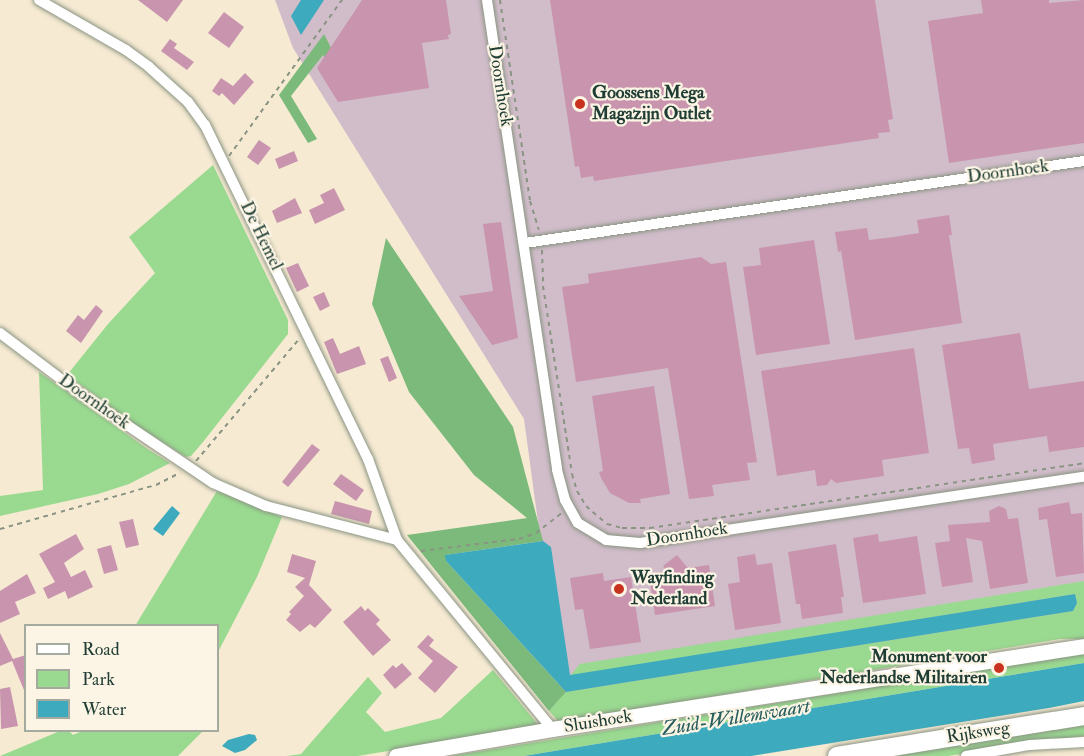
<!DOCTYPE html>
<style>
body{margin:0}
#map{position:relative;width:1084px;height:756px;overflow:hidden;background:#f6ead2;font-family:"IM FELL Double Pica",serif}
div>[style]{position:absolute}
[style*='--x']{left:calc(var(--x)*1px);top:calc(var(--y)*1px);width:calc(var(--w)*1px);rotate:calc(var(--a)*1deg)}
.industrial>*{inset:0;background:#d1bdca}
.green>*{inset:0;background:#9ada90}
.forest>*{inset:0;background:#7bba7a}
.water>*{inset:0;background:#3daabd}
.building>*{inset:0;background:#c894ae}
.path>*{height:2px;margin-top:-1px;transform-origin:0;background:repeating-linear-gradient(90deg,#8a9483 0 4.5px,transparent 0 9px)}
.roads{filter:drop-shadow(0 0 2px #8a9483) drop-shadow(0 0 2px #8a9483)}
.street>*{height:10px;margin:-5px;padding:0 5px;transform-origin:5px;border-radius:5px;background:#fff}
.secondary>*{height:15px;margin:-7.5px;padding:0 7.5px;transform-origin:7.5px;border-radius:7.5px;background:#fff}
.primary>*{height:18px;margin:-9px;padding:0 9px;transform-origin:9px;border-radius:9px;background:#fff}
.dots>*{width:16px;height:16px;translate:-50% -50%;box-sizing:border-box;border:3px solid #fcf5e5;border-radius:50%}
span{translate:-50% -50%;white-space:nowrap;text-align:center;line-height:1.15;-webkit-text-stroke:4.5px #fcf5e5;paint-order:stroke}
.street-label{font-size:18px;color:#1f3d34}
.poi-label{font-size:18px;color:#1f3d34;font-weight:700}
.left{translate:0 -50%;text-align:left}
.right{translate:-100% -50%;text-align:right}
.water-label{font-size:20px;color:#285e5d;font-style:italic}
.legend{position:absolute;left:24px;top:624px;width:195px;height:108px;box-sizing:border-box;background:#fcf5e5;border:2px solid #a4ab9e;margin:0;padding:8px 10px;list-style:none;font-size:18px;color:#1f3d34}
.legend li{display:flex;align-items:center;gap:12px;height:30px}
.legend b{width:30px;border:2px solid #a4ab9e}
</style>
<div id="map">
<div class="industrial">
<div style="clip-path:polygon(275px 0,1084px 0,1084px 611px,562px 699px,524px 419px,293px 48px)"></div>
</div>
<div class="green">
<div style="clip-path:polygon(213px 165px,288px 320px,288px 334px,203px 442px,191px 456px,186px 457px,134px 424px,67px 375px,108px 324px,155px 273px,129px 237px)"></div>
<div style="clip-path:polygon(39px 372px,149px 450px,170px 463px,129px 484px,98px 494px,0 516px,0 496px,43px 490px)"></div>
<div style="clip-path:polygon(217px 491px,282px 517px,257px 577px,218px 652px,218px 626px,135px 626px)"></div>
<div style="clip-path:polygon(1084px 581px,1084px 639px,1060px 639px,559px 722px,549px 711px,566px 692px,1073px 611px,1077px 603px,1075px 594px,570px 676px,580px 664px)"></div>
<div style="clip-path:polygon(1084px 653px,1084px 663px,524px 756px,451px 756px)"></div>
<div style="clip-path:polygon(493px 670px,539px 726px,358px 756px,287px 756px,301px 754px,368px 677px,382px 693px,366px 712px,385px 732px,441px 718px)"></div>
<div style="clip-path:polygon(1084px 720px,1084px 736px,948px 756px,869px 756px)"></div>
<div style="clip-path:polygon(82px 731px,82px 730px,203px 731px,178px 756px,0 756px,60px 731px,69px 731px,73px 735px)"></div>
</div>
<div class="forest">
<div style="clip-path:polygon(324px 34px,354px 93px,347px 96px,323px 55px,291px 96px,317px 139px,308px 143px,279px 95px)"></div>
<div style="clip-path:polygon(386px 238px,513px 427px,543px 541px,446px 555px,446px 561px,566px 692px,549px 711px,407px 535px,527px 518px,474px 475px,409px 392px,372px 304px)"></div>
</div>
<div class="water">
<div style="clip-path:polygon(301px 0,324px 0,301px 35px,291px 16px)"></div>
<div style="clip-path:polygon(172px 506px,180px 513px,163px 536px,153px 529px)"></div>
<div style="clip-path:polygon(543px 541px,551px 547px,570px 675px,1075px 594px,1077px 603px,1073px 611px,566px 692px,446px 561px,445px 555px)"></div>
<div style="clip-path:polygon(1084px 663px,1084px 701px,1049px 708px,751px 756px,524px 756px)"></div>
<div style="clip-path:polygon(249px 734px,255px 735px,257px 740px,245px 750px,235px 753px,222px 746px,228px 740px)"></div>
</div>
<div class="building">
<div style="clip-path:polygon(138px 0,183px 0,167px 22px)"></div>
<div style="clip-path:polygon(362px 0,446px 0,451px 34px,448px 35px,449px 39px,422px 43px,429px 88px,338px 102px,317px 68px)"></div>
<div style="clip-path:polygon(550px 0,875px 0,893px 119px,888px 120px,890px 132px,878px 133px,879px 138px,594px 181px,593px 176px,581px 178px,579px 166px,575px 167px)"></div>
<div style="clip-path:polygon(981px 0,1049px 0,1049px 3px,1084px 0,1084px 143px,949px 163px,928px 21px,983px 13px)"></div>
<div style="clip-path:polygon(224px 12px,244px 27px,229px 48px,208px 33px)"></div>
<div style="clip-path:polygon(170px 39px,177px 44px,174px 48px,194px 62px,187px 70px,161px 51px)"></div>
<div style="clip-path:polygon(245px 73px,254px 82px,234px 105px,222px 93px,219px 96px,212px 91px,221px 78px,233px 86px)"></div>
<div style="clip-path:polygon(259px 140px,271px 148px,258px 165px,247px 157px)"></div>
<div style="clip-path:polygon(294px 151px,298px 161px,279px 169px,275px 159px)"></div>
<div style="clip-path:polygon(334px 188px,345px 210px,315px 224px,309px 210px,324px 203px,320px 195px)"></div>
<div style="clip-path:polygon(295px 198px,302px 213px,277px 223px,272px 211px)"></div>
<div style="clip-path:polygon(949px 215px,952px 235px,949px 235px,962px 323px,855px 340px,841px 251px,838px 252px,835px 232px,867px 228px,869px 240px,894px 237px,919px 233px,917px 220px)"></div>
<div style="clip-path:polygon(501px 222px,518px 338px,492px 345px,459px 296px,493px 291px,483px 224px)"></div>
<div style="clip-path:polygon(814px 240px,830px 344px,756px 355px,743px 267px,761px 265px,759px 248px)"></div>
<div style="clip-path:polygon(701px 257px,711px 264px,726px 262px,757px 462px,747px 463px,750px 480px,712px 485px,714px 496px,689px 499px,668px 368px,576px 382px,562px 287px,589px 283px,588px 274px)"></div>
<div style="clip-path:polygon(298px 263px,309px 286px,297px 292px,286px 268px)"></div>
<div style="clip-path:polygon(324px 292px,330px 306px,320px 311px,313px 297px)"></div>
<div style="clip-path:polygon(96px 305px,103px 311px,81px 343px,66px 331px,78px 315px,84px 320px)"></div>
<div style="clip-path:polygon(1020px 333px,1029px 389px,1084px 381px,1084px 447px,1049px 452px,1047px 436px,993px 444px,995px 460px,972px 464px,969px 448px,958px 449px,942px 345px)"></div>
<div style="clip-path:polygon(333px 338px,340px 354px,359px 346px,366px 364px,337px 374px,324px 342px)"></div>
<div style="clip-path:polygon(914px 348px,929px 453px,882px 460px,884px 476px,836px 483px,831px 479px,827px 485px,817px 486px,815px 470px,777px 476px,761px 371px)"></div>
<div style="clip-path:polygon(388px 356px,397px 378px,389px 382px,380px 359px)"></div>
<div style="clip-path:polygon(654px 386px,670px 494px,640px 499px,641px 503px,629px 503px,610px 493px,601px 478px,599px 472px,603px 471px,592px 396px)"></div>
<div style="clip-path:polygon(312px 444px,320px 450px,288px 487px,282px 482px)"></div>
<div style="clip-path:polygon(341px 474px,364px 490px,356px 501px,333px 484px)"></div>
<div style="clip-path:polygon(335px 501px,372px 511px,369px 524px,331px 514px)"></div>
<div style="clip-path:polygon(1069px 502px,1071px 514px,1082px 513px,1084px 573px,1056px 577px,1047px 519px,1039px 520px,1038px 508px)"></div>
<div style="clip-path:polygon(999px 506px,1006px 509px,1008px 519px,1018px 518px,1028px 583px,990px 589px,982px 541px,966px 538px,973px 582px,942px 587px,935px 543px,950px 541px,948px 525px,990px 522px,989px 511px)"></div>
<div style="clip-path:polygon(133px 519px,139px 545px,126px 548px,119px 522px)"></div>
<div style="clip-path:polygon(76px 534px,84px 549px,64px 563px,71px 577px,85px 570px,93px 587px,68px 599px,65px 591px,48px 599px,43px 588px,55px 582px,39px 554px)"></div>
<div style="clip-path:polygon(878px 534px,879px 542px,917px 536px,926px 594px,863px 603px,853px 538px)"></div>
<div style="clip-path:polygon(836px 544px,844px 597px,841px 597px,843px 613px,802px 619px,800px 604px,796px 604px,788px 552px)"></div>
<div style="clip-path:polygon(111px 545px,118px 570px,104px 574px,97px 549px)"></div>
<div style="clip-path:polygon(292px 554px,316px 561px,309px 585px,332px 610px,315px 628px,310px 624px,300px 632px,286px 620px,291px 614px,289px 612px,304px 596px,295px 587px,305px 578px,287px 572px)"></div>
<div style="clip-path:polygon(755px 554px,757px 565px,772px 563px,781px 623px,735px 630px,728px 584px,740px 582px,737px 557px)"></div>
<div style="clip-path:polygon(677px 555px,688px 568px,709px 565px,715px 606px,655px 615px,649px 574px,667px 571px,663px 566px)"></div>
<div style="clip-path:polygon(603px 573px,604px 581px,631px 577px,641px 642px,590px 649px,583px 609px,575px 610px,570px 578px)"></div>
<div style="clip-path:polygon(27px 574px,36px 593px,15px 602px,20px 614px,0 623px,0 591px)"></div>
<div style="clip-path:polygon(361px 606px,365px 611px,368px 608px,380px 620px,376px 624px,391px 640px,373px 656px,343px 622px)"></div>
<div style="clip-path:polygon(0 633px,13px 659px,26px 655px,26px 695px,12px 661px,0 666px)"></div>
<div style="clip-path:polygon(428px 635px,434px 640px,429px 646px,458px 667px,435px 693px,418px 678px,433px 661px,417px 647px)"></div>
<div style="clip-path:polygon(402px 663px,412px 674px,395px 689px,383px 675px,393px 665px,396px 668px)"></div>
<div style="clip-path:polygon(10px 687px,18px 726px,1px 729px,0 689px)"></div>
</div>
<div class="path">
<div style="--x:500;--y:0;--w:203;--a:81.5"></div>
<div style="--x:530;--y:201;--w:30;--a:73"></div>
<div style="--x:229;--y:156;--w:193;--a:-54.1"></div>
<div style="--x:542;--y:250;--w:36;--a:88"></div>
<div style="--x:543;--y:286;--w:190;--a:81.2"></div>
<div style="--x:572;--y:474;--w:18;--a:74"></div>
<div style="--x:577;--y:491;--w:17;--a:59"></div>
<div style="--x:586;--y:506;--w:28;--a:41"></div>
<div style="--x:607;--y:524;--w:16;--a:15"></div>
<div style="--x:622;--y:528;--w:28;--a:0"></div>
<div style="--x:650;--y:528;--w:439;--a:-8.5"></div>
<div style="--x:196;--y:461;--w:160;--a:-49.8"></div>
<div style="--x:0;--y:529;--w:162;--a:-15.8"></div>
<div style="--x:156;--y:485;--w:27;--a:-27"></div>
<div style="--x:421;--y:551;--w:99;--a:-7"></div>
<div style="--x:519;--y:539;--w:18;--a:-19"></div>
<div style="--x:536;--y:533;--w:33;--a:-38"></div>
</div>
<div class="roads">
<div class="street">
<div style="--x:39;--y:0;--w:100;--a:29.9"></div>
<div style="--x:126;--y:50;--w:29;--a:36"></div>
<div style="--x:149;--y:67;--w:52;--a:41.9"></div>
<div style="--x:188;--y:102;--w:29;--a:54"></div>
<div style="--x:205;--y:125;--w:372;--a:64"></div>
<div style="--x:368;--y:459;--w:86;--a:70.3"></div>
<div style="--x:487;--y:0;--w:475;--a:81.5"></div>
<div style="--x:557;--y:470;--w:31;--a:75"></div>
<div style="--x:565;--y:500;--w:26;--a:61"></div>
<div style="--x:578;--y:523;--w:33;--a:31"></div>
<div style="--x:606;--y:540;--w:34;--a:5"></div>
<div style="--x:640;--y:543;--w:449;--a:-8.5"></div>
<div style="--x:525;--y:243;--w:565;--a:-8.35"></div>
<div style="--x:0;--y:333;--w:98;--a:37.1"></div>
<div style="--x:78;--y:392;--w:163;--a:34"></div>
<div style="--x:213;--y:483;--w:58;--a:23.5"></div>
<div style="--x:266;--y:506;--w:135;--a:14.5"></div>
<div style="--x:397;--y:540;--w:244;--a:50.6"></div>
<div style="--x:966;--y:756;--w:65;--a:-9.8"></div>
<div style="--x:1030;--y:745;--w:54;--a:-3.2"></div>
</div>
<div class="secondary">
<div style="--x:396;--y:756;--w:158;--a:-9.8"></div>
<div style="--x:552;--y:729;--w:538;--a:-8.87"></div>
</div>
<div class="primary">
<div style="--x:837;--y:756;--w:250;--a:-9.2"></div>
</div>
</div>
<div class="dots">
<div style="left:580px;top:104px;background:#c8321e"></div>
<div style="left:619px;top:589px;background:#c8321e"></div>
<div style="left:999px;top:668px;background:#c8321e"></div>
</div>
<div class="street-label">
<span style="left:500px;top:86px;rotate:81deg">Doornhoek</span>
<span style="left:1008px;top:172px;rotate:-8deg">Doornhoek</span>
<span style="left:261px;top:236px;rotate:64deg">De Hemel</span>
<span style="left:94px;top:402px;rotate:35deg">Doornhoek</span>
<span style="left:687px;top:535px;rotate:-9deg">Doornhoek</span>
<span style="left:598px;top:722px;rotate:-9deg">Sluishoek</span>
<span style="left:978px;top:733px;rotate:-9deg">Rijksweg</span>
</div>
<div class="poi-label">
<span class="left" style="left:592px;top:104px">Goossens Mega<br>Magazijn Outlet</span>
<span class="left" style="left:631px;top:589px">Wayfinding<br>Nederland</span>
<span class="right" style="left:987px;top:668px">Monument voor<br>Nederlandse Militairen</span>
</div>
<div class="water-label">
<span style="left:736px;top:717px;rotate:-9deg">Zuid-Willemsvaart</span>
</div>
<ul class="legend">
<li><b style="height:8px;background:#fff"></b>Road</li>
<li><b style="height:16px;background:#9ada90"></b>Park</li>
<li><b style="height:16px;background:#3daabd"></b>Water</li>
</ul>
</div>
